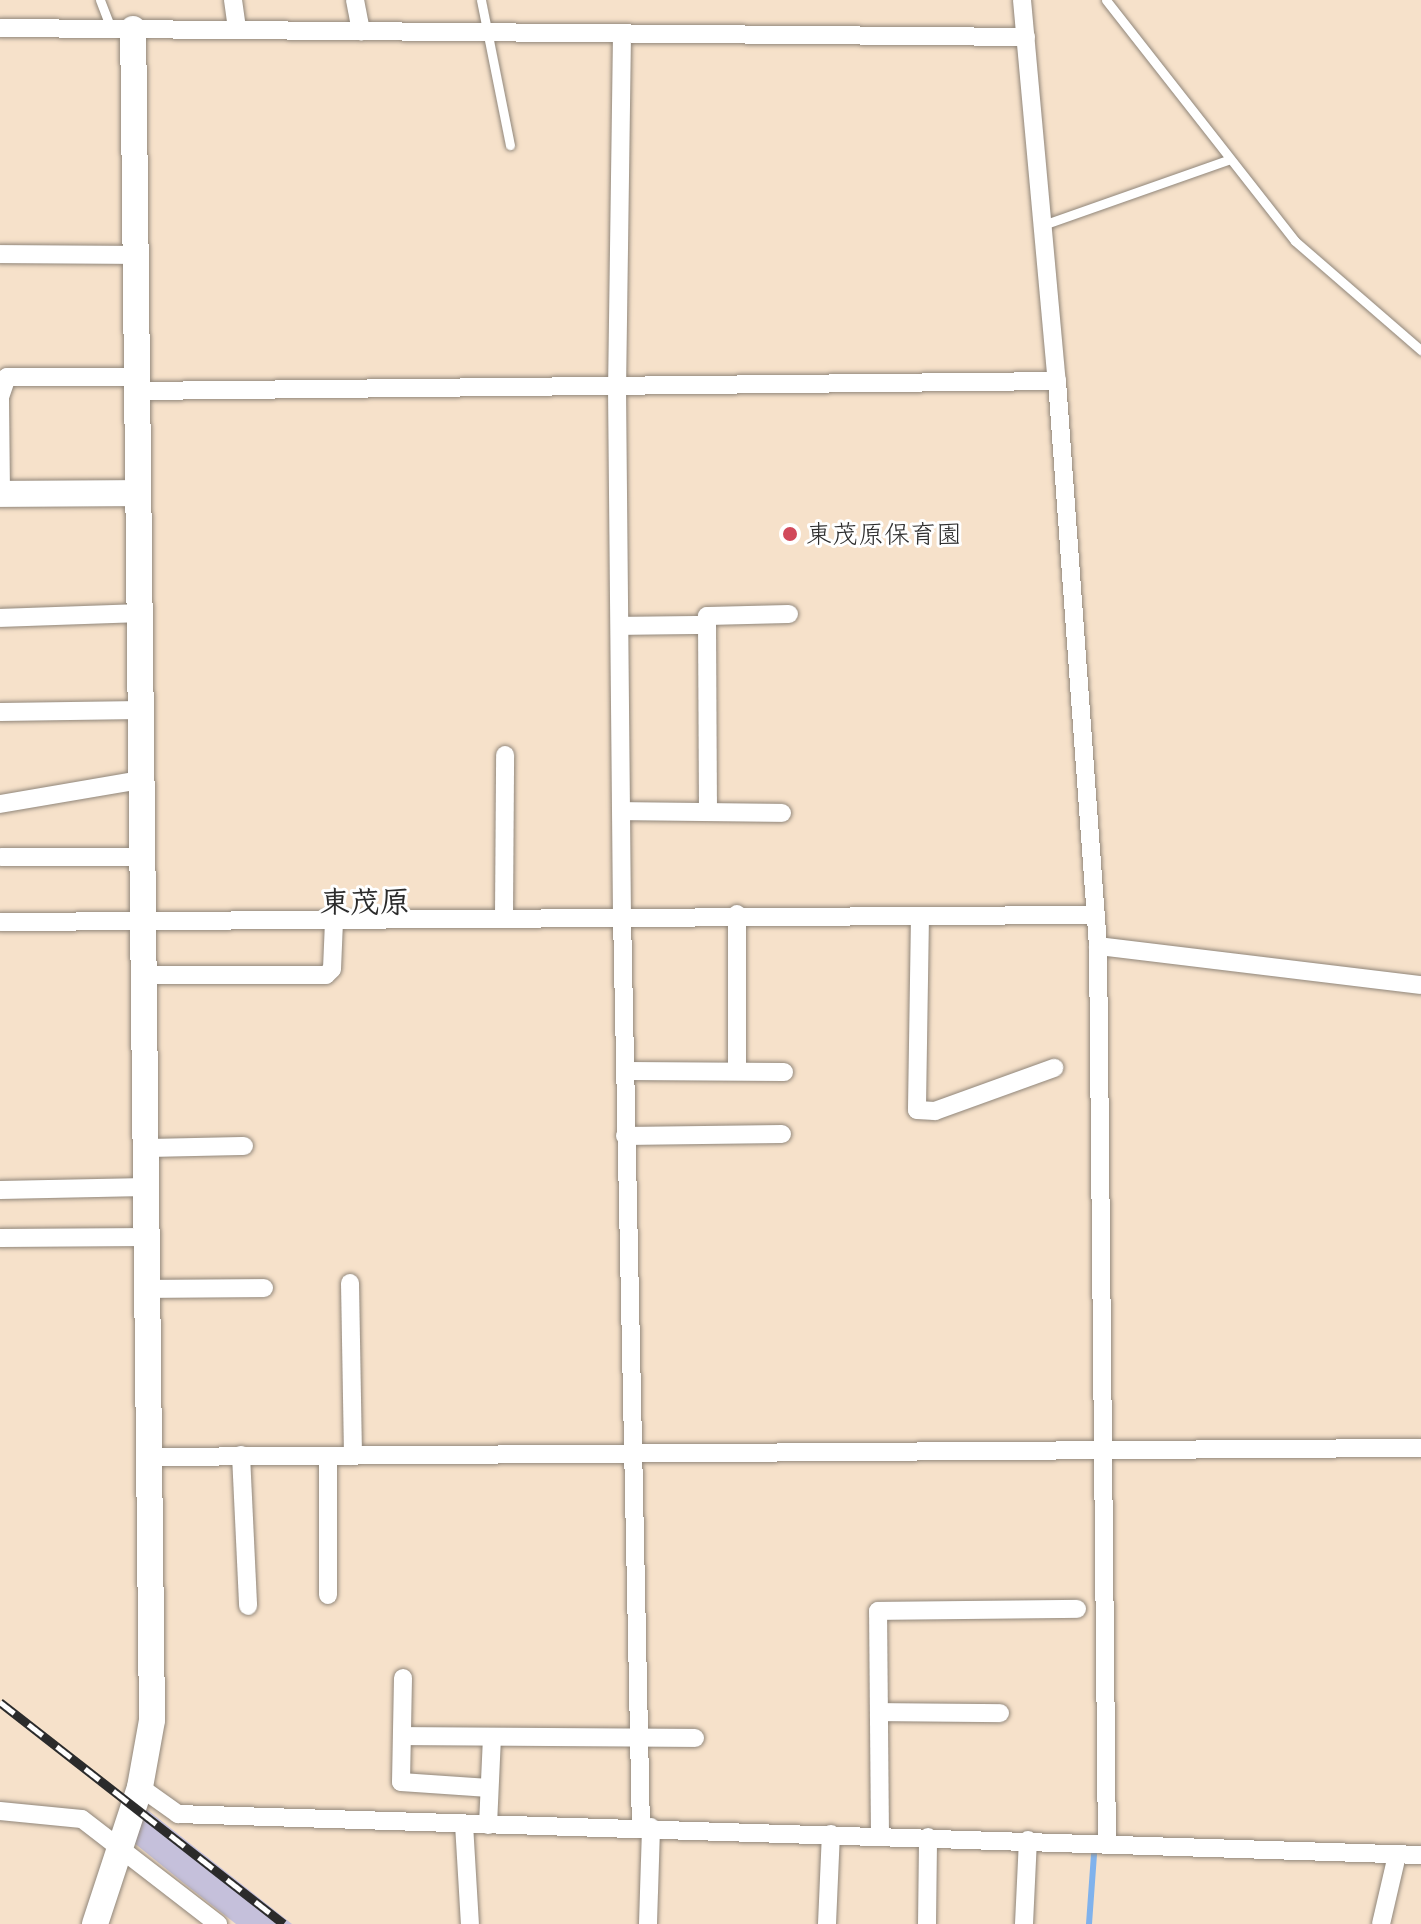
<!DOCTYPE html>
<meta charset="utf-8">
<style>
body{margin:0}
#map{position:relative;width:1421px;height:1924px;overflow:hidden;background:#f6e1ca;font-family:Mali,"Klee One",sans-serif}
div>[style]{position:absolute}
[style*='--x']{left:calc(var(--x)*1px);top:calc(var(--y)*1px);width:calc(var(--w)*1px);rotate:calc(var(--a)*1deg)}
.industrial>*{inset:0;background:#c5c0db}
.stream>*{height:6px;margin:-3px;padding:0 3px;transform-origin:3px;border-radius:3px;background:#80b2ec}
.roads{filter:drop-shadow(0 0 2px #90867a) drop-shadow(0 0 2px #90867a)}
.lane>*{height:9px;margin:-4.5px;padding:0 4.5px;transform-origin:4.5px;border-radius:4.5px;background:#fff}
.street>*{height:18px;margin:-9px;padding:0 9px;transform-origin:9px;border-radius:9px;background:#fff}
.secondary>*{height:26px;margin:-13px;padding:0 13px;transform-origin:13px;border-radius:13px;background:#fff}
.rail>*{height:9px;margin-top:-4.5px;transform-origin:0;background:repeating-linear-gradient(90deg,#fff 0 18px,#2b2b2b 0 36px);box-sizing:border-box;border-block:2px solid #2b2b2b}
.dots>*{width:22px;height:22px;translate:-50% -50%;box-sizing:border-box;border:4px solid #fff;border-radius:50%}
span{translate:-50% -50%;white-space:nowrap;text-align:center;line-height:1.15;-webkit-text-stroke:6px #fff;paint-order:stroke}
.poi-label{font-size:26px;color:#2b2b2b}
.left{translate:0 -50%;text-align:left}
.quarter-label{font-size:30px;color:#2b2b2b;font-weight:700}
</style>
<div id="map">
<div class="industrial">
<div style="clip-path:polygon(145px 1808px,292px 1924px,236px 1924px,186px 1885px,133px 1842px)"></div>
</div>
<div class="stream">
<div style="--x:1089;--y:1924;--w:70;--a:-85.9"></div>
</div>
<div class="roads">
<div class="lane">
<div style="--x:100;--y:0;--w:31;--a:69"></div>
<div style="--x:481;--y:0;--w:148;--a:78.7"></div>
<div style="--x:1106;--y:0;--w:306;--a:51.9"></div>
<div style="--x:1295;--y:241;--w:167;--a:40.9"></div>
<div style="--x:1043;--y:225;--w:198;--a:-19.4"></div>
</div>
<div class="street">
<div style="--x:233;--y:0;--w:30;--a:82"></div>
<div style="--x:355;--y:0;--w:32;--a:79"></div>
<div style="--x:1022;--y:0;--w:383;--a:84.8"></div>
<div style="--x:1057;--y:381;--w:566;--a:85.85"></div>
<div style="--x:1098;--y:946;--w:897;--a:89.43"></div>
<div style="--x:0;--y:28;--w:1026;--a:0.5"></div>
<div style="--x:622;--y:34;--w:353;--a:90.8"></div>
<div style="--x:617;--y:387;--w:528;--a:89.46"></div>
<div style="--x:622;--y:915;--w:911;--a:88.81"></div>
<div style="--x:0;--y:254;--w:135;--a:0.4"></div>
<div style="--x:137;--y:391;--w:920;--a:-0.62"></div>
<div style="--x:1;--y:494;--w:97;--a:-90.6"></div>
<div style="--x:0;--y:397;--w:21;--a:-71"></div>
<div style="--x:7;--y:377;--w:130;--a:0"></div>
<div style="--x:0;--y:618;--w:140;--a:-2"></div>
<div style="--x:621;--y:626;--w:86;--a:-0.7"></div>
<div style="--x:0;--y:712;--w:141;--a:-0.8"></div>
<div style="--x:0;--y:804;--w:143;--a:-9.7"></div>
<div style="--x:622;--y:811;--w:160;--a:0.7"></div>
<div style="--x:708;--y:812;--w:196;--a:-90.3"></div>
<div style="--x:707;--y:616;--w:82;--a:-1.4"></div>
<div style="--x:1;--y:857;--w:141;--a:0"></div>
<div style="--x:504;--y:915;--w:160;--a:-89.6"></div>
<div style="--x:920;--y:916;--w:194;--a:90.9"></div>
<div style="--x:917;--y:1110;--w:18;--a:3"></div>
<div style="--x:935;--y:1111;--w:127;--a:-19.9"></div>
<div style="--x:0;--y:922;--w:1095;--a:-0.37"></div>
<div style="--x:1098;--y:946;--w:325;--a:6.9"></div>
<div style="--x:144;--y:975;--w:182;--a:0"></div>
<div style="--x:326;--y:975;--w:8;--a:-45"></div>
<div style="--x:332;--y:969;--w:48;--a:-87.6"></div>
<div style="--x:737;--y:1070;--w:156;--a:-90"></div>
<div style="--x:627;--y:1071;--w:157;--a:0.4"></div>
<div style="--x:625;--y:1136;--w:157;--a:-0.7"></div>
<div style="--x:146;--y:1148;--w:98;--a:-1.2"></div>
<div style="--x:0;--y:1190;--w:146;--a:-1.2"></div>
<div style="--x:0;--y:1238;--w:147;--a:-0.4"></div>
<div style="--x:350;--y:1283;--w:173;--a:89"></div>
<div style="--x:147;--y:1289;--w:117;--a:-0.5"></div>
<div style="--x:241;--y:1455;--w:151;--a:87.3"></div>
<div style="--x:149;--y:1457;--w:1272;--a:-0.41"></div>
<div style="--x:328;--y:1595;--w:139;--a:-90"></div>
<div style="--x:403;--y:1678;--w:104;--a:91.1"></div>
<div style="--x:401;--y:1782;--w:88;--a:3.9"></div>
<div style="--x:879;--y:1712;--w:121;--a:0.5"></div>
<div style="--x:402;--y:1736;--w:293;--a:0.4"></div>
<div style="--x:140;--y:1787;--w:47;--a:35.4"></div>
<div style="--x:178;--y:1814;--w:1244;--a:1.89"></div>
<div style="--x:0;--y:1811;--w:82;--a:5.6"></div>
<div style="--x:82;--y:1819;--w:172;--a:37.7"></div>
<div style="--x:464;--y:1824;--w:100;--a:86.6"></div>
<div style="--x:488;--y:1825;--w:88;--a:-87.4"></div>
<div style="--x:880;--y:1836;--w:225;--a:-90.5"></div>
<div style="--x:878;--y:1611;--w:199;--a:-0.6"></div>
<div style="--x:648;--y:1924;--w:97;--a:-88.2"></div>
<div style="--x:827;--y:1924;--w:90;--a:-87.5"></div>
<div style="--x:927;--y:1924;--w:87;--a:-89.3"></div>
<div style="--x:1024;--y:1924;--w:84;--a:-87.3"></div>
<div style="--x:1381;--y:1924;--w:71;--a:-76.9"></div>
</div>
<div class="secondary">
<div style="--x:0;--y:494;--w:138;--a:-0.4"></div>
<div style="--x:95;--y:1924;--w:144;--a:-71.8"></div>
<div style="--x:140;--y:1787;--w:68;--a:-79.8"></div>
<div style="--x:152;--y:1720;--w:1691;--a:-90.64"></div>
</div>
</div>
<div class="rail">
<div style="--x:0;--y:1702;--w:360;--a:38"></div>
</div>
<div class="dots">
<div style="left:790px;top:534px;background:#d1495b"></div>
</div>
<div class="poi-label">
<span class="left" style="left:806px;top:534px">東茂原保育園</span>
</div>
<div class="quarter-label">
<span style="left:365px;top:900px">東茂原</span>
</div>
</div>
